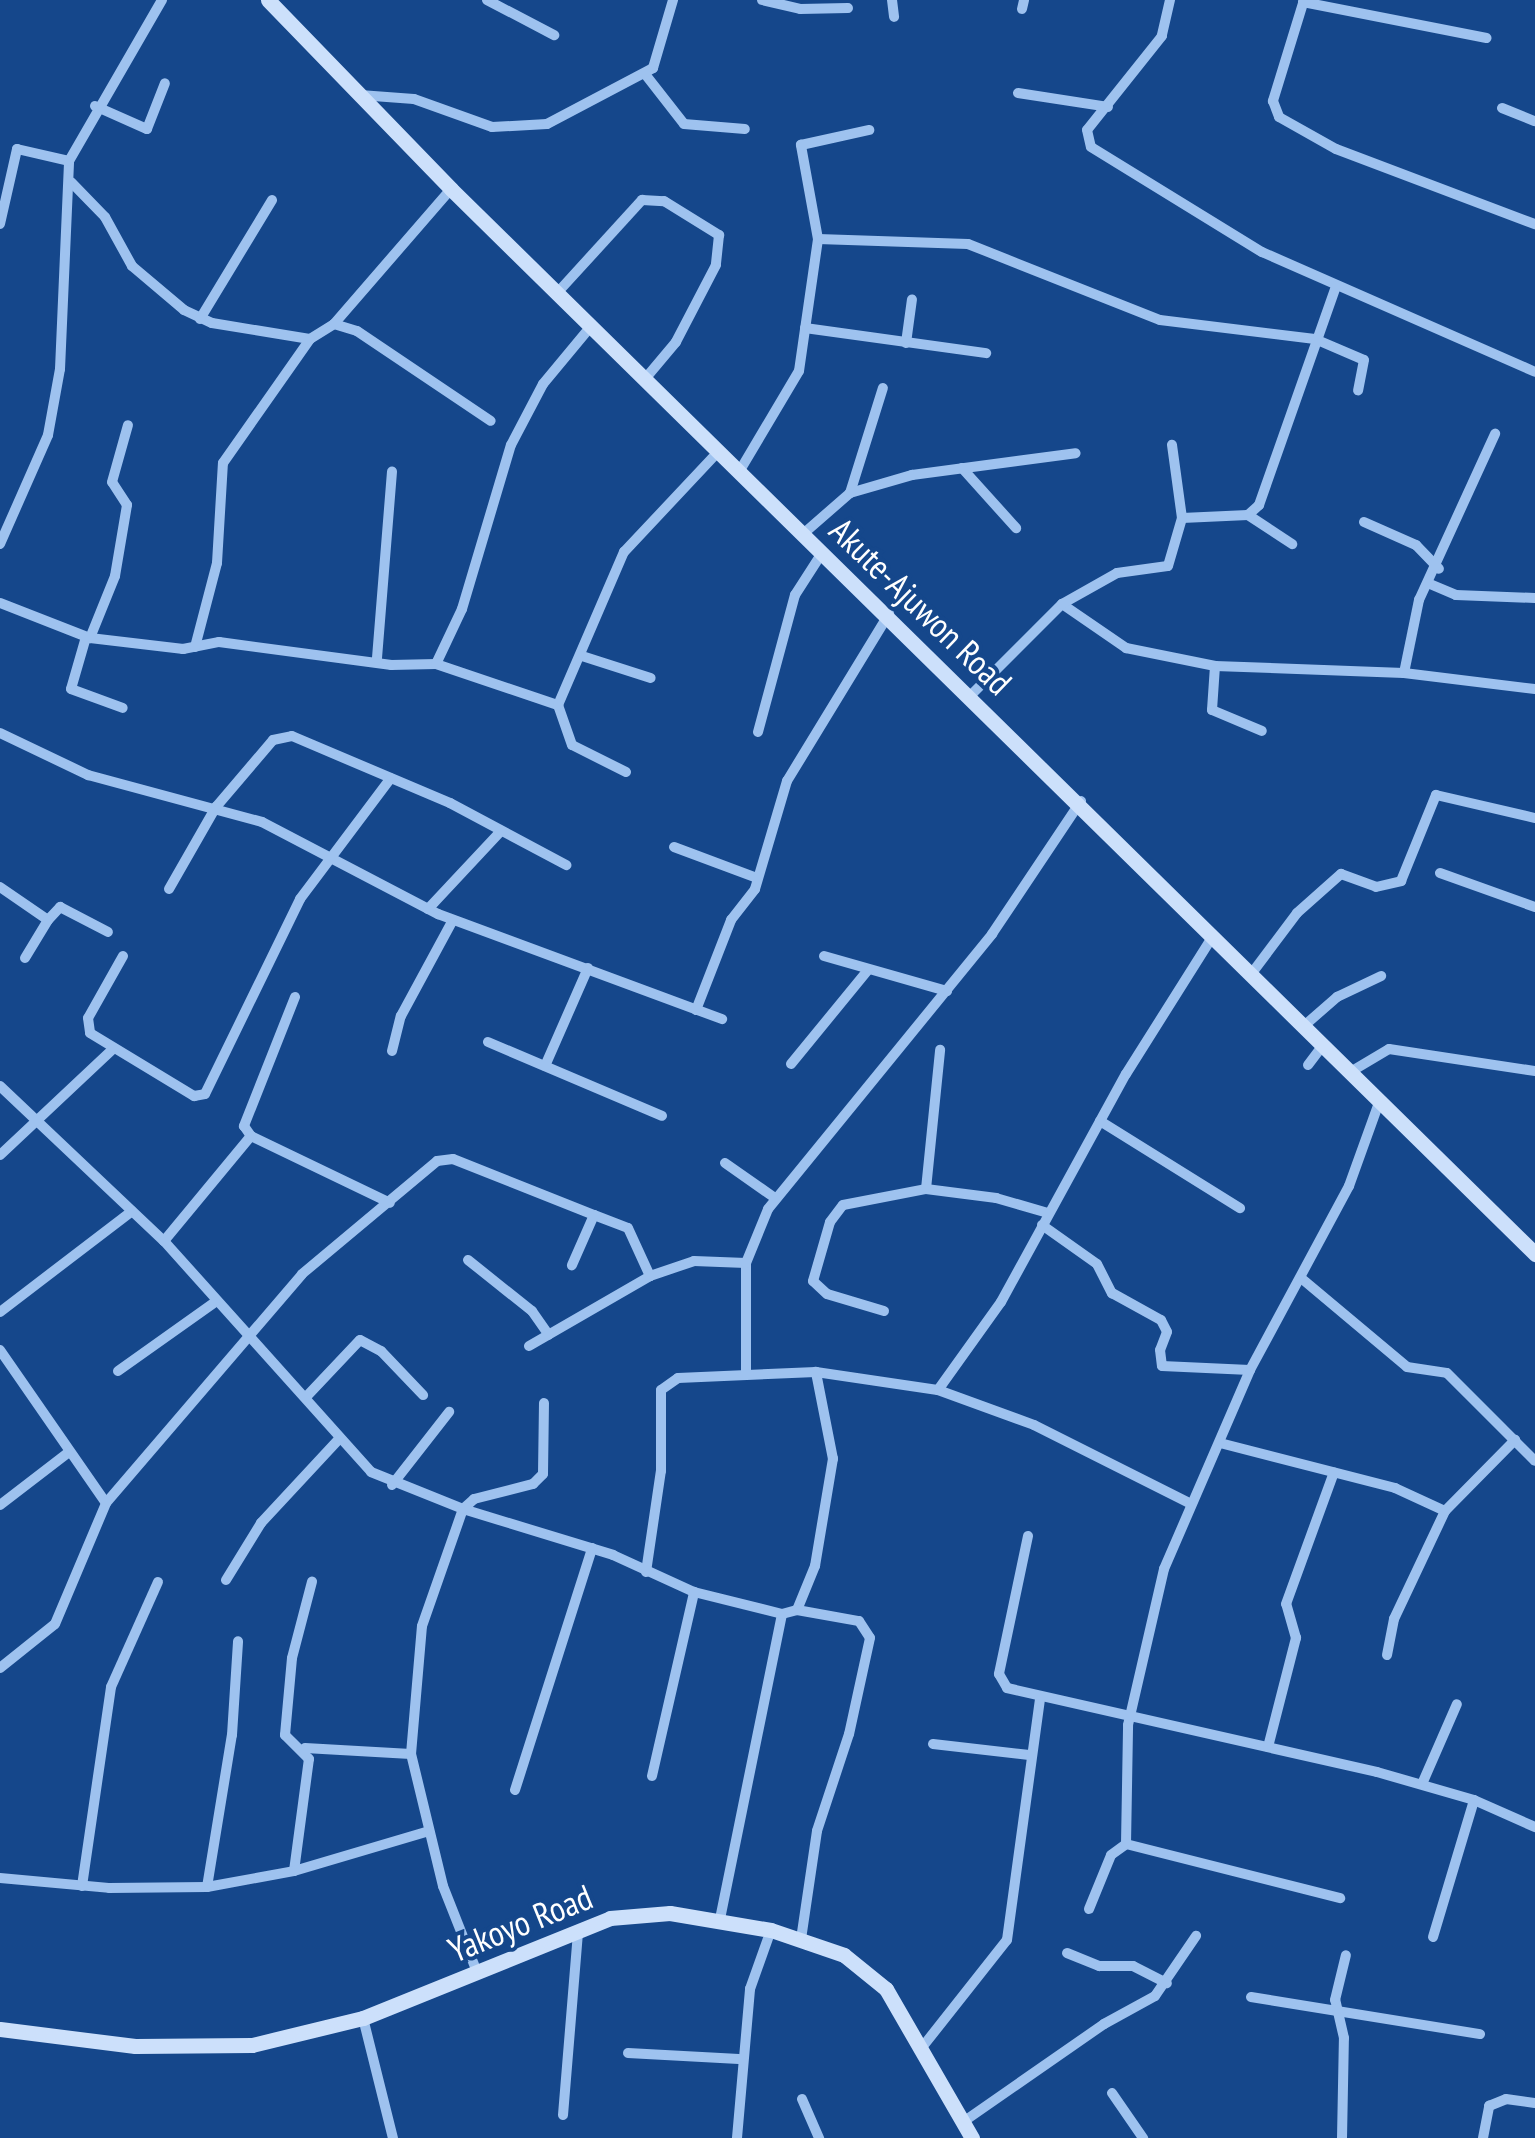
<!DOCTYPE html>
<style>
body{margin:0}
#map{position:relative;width:1535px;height:2138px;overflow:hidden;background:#15478b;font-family:"PT Sans Narrow",sans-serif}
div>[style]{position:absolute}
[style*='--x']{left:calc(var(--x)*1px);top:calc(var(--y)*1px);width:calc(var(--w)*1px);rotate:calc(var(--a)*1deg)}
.street>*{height:10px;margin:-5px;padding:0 5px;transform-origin:5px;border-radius:5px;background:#9ec2ef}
.secondary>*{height:15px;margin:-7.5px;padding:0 7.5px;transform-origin:7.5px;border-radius:7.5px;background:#cce0fb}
span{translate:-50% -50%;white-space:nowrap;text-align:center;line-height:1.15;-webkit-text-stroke:8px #15478b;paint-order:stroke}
.street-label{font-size:35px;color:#fff}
</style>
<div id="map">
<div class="street">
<div style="--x:487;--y:0;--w:76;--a:27.6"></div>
<div style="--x:762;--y:0;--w:39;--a:13"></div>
<div style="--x:800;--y:9;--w:48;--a:-1.2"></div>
<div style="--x:892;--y:0;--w:17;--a:83"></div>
<div style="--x:1170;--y:0;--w:37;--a:103"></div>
<div style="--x:1162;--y:36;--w:120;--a:128.6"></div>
<div style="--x:1087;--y:130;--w:17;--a:77"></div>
<div style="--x:1091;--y:147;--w:201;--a:31.6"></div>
<div style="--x:1262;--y:252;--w:298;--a:23.7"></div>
<div style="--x:1304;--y:0;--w:106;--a:107.1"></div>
<div style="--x:1273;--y:101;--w:17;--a:69"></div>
<div style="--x:1279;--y:117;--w:65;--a:29.3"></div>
<div style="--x:1336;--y:149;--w:213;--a:20.7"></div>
<div style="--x:1303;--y:2;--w:187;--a:11.1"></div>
<div style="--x:1022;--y:9;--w:9;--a:-77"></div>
<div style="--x:645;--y:74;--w:63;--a:52"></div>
<div style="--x:684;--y:124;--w:61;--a:4.7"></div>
<div style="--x:1018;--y:93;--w:91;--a:8.8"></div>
<div style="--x:360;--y:95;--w:54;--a:4.2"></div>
<div style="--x:414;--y:99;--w:83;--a:19.7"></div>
<div style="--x:492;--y:127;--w:55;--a:-3.1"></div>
<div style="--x:547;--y:124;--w:120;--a:-27.8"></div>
<div style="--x:653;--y:68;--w:71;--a:-73.6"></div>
<div style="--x:95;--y:106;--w:57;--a:23.9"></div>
<div style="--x:147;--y:129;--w:49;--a:-68.6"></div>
<div style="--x:1502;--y:108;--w:35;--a:22"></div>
<div style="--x:71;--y:182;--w:49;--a:45.8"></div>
<div style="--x:105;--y:217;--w:56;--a:61.1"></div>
<div style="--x:132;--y:266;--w:68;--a:40.2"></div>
<div style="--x:184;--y:310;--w:31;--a:25"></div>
<div style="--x:212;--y:323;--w:99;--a:9.3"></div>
<div style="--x:310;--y:339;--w:28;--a:-32"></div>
<div style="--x:334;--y:324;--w:179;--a:-49.1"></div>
<div style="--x:0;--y:224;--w:77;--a:-77.2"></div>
<div style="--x:17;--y:149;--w:53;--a:13"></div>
<div style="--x:818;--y:239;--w:150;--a:1.9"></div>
<div style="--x:968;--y:244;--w:206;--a:21.6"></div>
<div style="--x:1160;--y:320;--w:156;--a:7"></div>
<div style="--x:1315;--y:339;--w:53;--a:23.2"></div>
<div style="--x:1364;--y:360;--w:31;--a:101"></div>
<div style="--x:558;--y:292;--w:125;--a:-47.6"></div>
<div style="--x:642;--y:200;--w:22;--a:3"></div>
<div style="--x:664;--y:201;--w:65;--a:31.7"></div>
<div style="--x:719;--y:235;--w:30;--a:96"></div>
<div style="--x:716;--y:265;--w:87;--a:117.5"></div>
<div style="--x:676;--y:342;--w:48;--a:130"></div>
<div style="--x:200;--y:319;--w:139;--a:-58.8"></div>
<div style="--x:334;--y:324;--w:24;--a:17"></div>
<div style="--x:357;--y:331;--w:161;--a:33.9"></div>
<div style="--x:805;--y:328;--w:183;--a:7.9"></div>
<div style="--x:906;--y:343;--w:44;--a:-82.2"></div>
<div style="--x:962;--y:468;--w:81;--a:48"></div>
<div style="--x:739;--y:472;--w:117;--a:-59.3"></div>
<div style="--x:799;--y:371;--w:133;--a:-81.8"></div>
<div style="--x:818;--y:239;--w:96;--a:-100.3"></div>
<div style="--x:801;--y:145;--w:70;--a:-12.4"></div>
<div style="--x:850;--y:493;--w:65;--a:-16.2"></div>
<div style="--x:912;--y:475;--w:165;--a:-7.6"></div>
<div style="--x:1248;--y:515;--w:53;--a:33.4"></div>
<div style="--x:1182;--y:518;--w:66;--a:-2.6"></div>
<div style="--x:1248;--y:515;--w:15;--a:-42"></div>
<div style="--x:1259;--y:505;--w:232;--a:-70.6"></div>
<div style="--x:1364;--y:522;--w:57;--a:23.9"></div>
<div style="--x:1416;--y:545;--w:33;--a:46"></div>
<div style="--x:803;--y:534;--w:62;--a:-41.1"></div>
<div style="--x:850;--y:493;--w:110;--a:-72.6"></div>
<div style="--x:0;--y:544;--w:119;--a:-66.2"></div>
<div style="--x:48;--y:435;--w:67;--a:-79.7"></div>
<div style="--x:60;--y:369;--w:208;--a:-87.5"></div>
<div style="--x:69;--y:161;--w:186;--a:-60"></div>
<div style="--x:1430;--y:584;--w:28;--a:23"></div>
<div style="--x:1456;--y:595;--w:79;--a:2.2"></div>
<div style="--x:0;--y:603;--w:97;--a:21.3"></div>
<div style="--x:90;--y:638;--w:94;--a:6.7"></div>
<div style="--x:183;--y:649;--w:37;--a:-11"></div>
<div style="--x:219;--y:642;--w:174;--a:7.6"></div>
<div style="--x:391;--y:665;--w:45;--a:-1.3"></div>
<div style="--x:436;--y:664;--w:129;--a:18.6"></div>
<div style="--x:1062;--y:604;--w:78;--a:34.5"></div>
<div style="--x:1126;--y:648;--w:91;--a:11.4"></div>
<div style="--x:1215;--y:666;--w:189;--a:2.1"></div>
<div style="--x:1404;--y:673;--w:132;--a:7"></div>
<div style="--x:86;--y:637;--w:54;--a:106.1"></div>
<div style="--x:71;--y:689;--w:55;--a:20.1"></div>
<div style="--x:90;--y:638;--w:67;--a:-68"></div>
<div style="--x:115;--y:576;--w:72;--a:-80.4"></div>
<div style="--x:127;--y:505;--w:27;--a:-123"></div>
<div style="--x:112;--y:482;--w:59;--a:-74.3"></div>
<div style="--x:195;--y:647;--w:87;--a:-75.3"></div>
<div style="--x:217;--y:563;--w:100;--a:-86.6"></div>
<div style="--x:223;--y:463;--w:151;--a:-54.9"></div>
<div style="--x:582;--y:656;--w:72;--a:17.7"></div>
<div style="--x:377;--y:658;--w:187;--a:-85.4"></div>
<div style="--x:436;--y:664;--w:61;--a:-64.7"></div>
<div style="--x:462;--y:609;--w:171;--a:-73.4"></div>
<div style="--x:511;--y:445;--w:69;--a:-62.3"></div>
<div style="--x:543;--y:384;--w:77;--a:-50.3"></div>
<div style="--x:1215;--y:666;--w:44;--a:93.9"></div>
<div style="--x:1212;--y:710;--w:54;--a:22.8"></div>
<div style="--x:1404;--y:673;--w:75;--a:-78.4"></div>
<div style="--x:1419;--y:600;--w:183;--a:-65.4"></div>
<div style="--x:971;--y:695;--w:129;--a:-45"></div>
<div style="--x:1062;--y:604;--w:63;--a:-29.4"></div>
<div style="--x:1117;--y:573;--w:51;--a:-7.8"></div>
<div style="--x:1168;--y:566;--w:50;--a:-73.7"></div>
<div style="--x:1182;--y:518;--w:74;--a:-97.8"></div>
<div style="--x:758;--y:732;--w:142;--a:-74.9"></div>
<div style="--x:795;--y:595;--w:50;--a:-57.3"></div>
<div style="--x:0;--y:733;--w:98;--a:25.5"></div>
<div style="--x:88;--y:775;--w:180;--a:15.1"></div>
<div style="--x:262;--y:822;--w:199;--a:27.6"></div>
<div style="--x:438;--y:914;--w:303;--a:20.3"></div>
<div style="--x:626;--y:772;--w:60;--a:-153.4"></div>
<div style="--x:572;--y:745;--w:42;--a:-109.3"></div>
<div style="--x:558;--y:705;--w:167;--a:-66.7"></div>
<div style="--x:624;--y:552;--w:137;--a:-46.8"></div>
<div style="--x:674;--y:847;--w:89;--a:20.5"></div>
<div style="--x:1440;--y:873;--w:101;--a:19.7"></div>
<div style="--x:0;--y:887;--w:58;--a:34.5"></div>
<div style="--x:48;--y:920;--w:18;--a:-47"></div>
<div style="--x:60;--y:907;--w:54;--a:27.5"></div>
<div style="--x:169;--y:889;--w:95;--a:-60.2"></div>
<div style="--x:216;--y:807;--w:88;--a:-49.6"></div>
<div style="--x:273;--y:740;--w:19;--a:-12"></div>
<div style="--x:292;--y:736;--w:172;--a:23"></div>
<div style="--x:450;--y:803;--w:132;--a:28.1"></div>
<div style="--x:428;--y:909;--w:107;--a:-46.9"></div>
<div style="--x:123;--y:956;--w:71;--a:119.4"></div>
<div style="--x:88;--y:1018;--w:15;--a:82"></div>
<div style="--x:90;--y:1033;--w:122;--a:31.2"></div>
<div style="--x:194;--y:1096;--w:11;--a:-10"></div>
<div style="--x:205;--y:1094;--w:217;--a:-64"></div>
<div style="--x:300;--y:899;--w:151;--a:-53.1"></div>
<div style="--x:824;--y:956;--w:128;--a:15.9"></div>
<div style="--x:25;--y:958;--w:44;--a:-58.8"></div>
<div style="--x:1252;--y:973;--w:75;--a:-53.1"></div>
<div style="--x:1297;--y:913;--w:59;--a:-41.6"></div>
<div style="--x:1341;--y:874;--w:37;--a:20"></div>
<div style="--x:1376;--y:887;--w:26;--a:-13"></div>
<div style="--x:1401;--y:881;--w:93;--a:-67.9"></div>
<div style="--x:1436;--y:795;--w:102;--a:13.1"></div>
<div style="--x:295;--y:997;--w:139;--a:111.6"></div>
<div style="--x:244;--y:1126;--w:12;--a:55"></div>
<div style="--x:251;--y:1136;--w:154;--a:25.7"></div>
<div style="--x:696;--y:1010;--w:97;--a:-68.7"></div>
<div style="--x:731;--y:920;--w:39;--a:-52"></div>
<div style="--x:755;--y:889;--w:113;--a:-73.5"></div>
<div style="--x:787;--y:781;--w:196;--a:-58.6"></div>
<div style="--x:1305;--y:1025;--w:43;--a:-41.2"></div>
<div style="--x:1337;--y:997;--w:49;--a:-25.5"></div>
<div style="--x:488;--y:1042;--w:189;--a:23"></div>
<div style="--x:392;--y:1051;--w:36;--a:-76"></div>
<div style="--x:401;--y:1016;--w:109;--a:-61.6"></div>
<div style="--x:791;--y:1064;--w:122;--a:-50.7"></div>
<div style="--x:1308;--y:1065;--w:26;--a:-53"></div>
<div style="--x:545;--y:1066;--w:107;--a:-66.3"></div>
<div style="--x:1352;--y:1071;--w:43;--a:-30.7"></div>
<div style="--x:1389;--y:1049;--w:148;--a:8.6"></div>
<div style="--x:0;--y:1086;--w:226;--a:43.4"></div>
<div style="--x:164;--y:1241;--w:310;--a:48.1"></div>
<div style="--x:371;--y:1472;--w:99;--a:21.9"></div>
<div style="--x:463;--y:1509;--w:157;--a:17"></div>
<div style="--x:613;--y:1555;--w:89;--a:24.6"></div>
<div style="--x:694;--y:1592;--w:91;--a:14"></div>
<div style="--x:1100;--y:1121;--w:165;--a:31.9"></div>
<div style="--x:0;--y:1155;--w:154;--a:-43.2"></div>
<div style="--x:725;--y:1163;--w:61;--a:35"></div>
<div style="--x:926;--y:1189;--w:140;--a:-84.2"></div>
<div style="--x:594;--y:1215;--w:36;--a:21"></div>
<div style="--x:628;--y:1228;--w:53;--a:65.4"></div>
<div style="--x:1042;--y:1225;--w:67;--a:35.3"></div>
<div style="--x:1097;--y:1264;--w:33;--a:63"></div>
<div style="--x:1112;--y:1293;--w:56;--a:28.9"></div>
<div style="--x:1161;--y:1320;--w:13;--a:63"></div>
<div style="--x:1167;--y:1332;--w:19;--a:111"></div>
<div style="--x:1160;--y:1350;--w:16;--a:83"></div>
<div style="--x:1162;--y:1366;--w:88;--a:2.6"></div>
<div style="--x:164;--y:1241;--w:136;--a:-50.4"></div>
<div style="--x:468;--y:1260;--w:82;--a:38.6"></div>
<div style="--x:532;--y:1311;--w:29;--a:55"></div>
<div style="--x:1301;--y:1278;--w:138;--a:40"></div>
<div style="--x:1407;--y:1367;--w:40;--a:8.5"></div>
<div style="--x:1447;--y:1373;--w:124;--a:45"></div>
<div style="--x:884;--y:1311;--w:59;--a:-163.4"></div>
<div style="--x:827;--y:1294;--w:19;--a:-137"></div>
<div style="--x:813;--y:1281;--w:61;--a:-73.9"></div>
<div style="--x:830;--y:1222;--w:21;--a:-53"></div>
<div style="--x:843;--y:1205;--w:85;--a:-10.9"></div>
<div style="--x:926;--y:1189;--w:71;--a:7.3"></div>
<div style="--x:996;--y:1198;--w:54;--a:16.1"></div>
<div style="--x:0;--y:1312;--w:166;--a:-37.4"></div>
<div style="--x:529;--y:1346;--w:140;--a:-30"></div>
<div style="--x:650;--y:1276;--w:46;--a:-18.8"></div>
<div style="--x:694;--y:1261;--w:52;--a:2.2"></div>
<div style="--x:0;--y:1350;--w:186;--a:55.3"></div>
<div style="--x:118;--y:1371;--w:119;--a:-35.4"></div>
<div style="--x:746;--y:1373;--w:110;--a:-90"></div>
<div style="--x:746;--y:1263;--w:58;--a:-67.8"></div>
<div style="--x:768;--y:1209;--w:355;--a:-50.8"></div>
<div style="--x:992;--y:934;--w:160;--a:-56.2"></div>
<div style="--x:938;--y:1390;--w:108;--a:-54.4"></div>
<div style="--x:1001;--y:1302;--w:260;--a:-61.3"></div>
<div style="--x:1126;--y:1074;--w:163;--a:-57.8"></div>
<div style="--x:307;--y:1396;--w:77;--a:-46.6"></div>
<div style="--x:360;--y:1340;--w:24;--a:28"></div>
<div style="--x:381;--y:1351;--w:61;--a:46.3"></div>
<div style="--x:1220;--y:1443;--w:181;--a:14.4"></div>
<div style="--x:1395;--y:1488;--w:55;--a:24.7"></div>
<div style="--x:392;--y:1485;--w:93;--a:-52"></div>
<div style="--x:0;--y:1505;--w:87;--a:-37.5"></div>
<div style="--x:1028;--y:1536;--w:141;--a:101.9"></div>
<div style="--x:999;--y:1674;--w:16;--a:60"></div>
<div style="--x:1007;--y:1688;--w:379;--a:12.8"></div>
<div style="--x:1377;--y:1772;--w:101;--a:16.1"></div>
<div style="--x:1474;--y:1800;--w:67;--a:23.9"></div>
<div style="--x:646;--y:1572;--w:102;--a:-81.6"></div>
<div style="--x:661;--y:1471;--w:81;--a:-90"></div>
<div style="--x:661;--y:1390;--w:21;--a:-35"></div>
<div style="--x:678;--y:1378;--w:138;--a:-2.5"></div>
<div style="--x:816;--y:1372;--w:123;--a:8.4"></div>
<div style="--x:938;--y:1390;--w:102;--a:20"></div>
<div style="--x:1034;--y:1425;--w:176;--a:26.7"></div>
<div style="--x:226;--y:1580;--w:67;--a:-58.4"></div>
<div style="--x:261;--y:1523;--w:116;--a:-47.1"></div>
<div style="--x:797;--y:1610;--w:48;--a:-67.8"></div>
<div style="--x:815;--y:1566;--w:109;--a:-80.5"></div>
<div style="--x:833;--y:1459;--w:89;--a:-101.1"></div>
<div style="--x:1387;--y:1655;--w:37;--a:-79"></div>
<div style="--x:1394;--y:1619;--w:119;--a:-64.7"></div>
<div style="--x:1445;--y:1511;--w:100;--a:-45.4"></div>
<div style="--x:0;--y:1668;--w:70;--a:-38.7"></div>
<div style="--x:55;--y:1624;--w:131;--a:-67.1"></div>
<div style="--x:106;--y:1503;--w:301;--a:-49.4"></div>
<div style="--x:302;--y:1274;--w:176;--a:-39.9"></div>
<div style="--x:437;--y:1161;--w:16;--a:-7"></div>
<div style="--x:453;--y:1159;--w:152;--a:21.7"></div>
<div style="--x:594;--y:1215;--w:55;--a:113.7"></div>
<div style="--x:933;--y:1744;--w:97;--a:6.5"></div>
<div style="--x:1268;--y:1747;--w:113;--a:-75.6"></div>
<div style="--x:1296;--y:1638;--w:35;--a:-106"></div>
<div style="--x:1286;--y:1604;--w:140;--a:-70"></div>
<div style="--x:305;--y:1748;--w:106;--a:3.2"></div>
<div style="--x:652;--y:1776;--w:189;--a:-77.1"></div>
<div style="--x:1422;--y:1784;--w:87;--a:-66.4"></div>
<div style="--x:515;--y:1790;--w:254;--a:-72.3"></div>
<div style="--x:1126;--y:1844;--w:221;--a:14.2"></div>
<div style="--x:294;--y:1871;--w:113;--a:-82.4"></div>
<div style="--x:309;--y:1759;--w:34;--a:-135"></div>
<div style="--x:285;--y:1735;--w:77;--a:-84.8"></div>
<div style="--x:292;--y:1658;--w:79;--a:-75.3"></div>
<div style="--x:0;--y:1878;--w:109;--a:5.2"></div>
<div style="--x:109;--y:1888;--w:98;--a:-0.6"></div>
<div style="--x:207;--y:1887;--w:88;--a:-10.4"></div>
<div style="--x:294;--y:1871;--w:141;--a:-16.5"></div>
<div style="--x:82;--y:1886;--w:201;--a:-81.7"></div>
<div style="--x:111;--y:1687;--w:115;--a:-65.9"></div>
<div style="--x:207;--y:1887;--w:154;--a:-80.7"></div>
<div style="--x:232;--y:1735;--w:94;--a:-86.3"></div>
<div style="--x:1089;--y:1909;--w:58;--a:-67.8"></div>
<div style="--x:1111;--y:1855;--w:19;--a:-36"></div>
<div style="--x:1126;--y:1844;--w:119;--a:-89"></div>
<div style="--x:1128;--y:1725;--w:160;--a:-77"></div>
<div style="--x:1164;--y:1569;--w:217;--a:-66.6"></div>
<div style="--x:1250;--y:1370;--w:209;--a:-61.7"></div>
<div style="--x:1349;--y:1186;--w:91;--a:-70.2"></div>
<div style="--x:720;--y:1919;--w:311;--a:-78.5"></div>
<div style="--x:782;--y:1614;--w:16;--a:-15"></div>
<div style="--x:797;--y:1610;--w:63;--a:10.1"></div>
<div style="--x:859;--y:1621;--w:20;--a:57"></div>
<div style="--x:870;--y:1638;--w:98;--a:102.3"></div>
<div style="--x:849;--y:1734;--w:102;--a:108.3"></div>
<div style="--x:817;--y:1831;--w:110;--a:98.4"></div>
<div style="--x:1433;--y:1937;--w:143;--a:-73.3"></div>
<div style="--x:1067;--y:1953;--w:35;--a:22"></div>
<div style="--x:1099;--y:1966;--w:34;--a:0"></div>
<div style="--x:1133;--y:1966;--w:38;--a:27"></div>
<div style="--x:477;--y:1972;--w:92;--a:-111.6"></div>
<div style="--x:443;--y:1886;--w:136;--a:-103.6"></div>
<div style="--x:411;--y:1754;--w:128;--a:-85.1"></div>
<div style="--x:422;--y:1626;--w:124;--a:-70.7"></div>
<div style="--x:463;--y:1509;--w:15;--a:-42"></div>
<div style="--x:474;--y:1499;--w:61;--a:-14.3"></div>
<div style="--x:533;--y:1484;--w:14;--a:-45"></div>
<div style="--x:543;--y:1474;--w:71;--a:-89.2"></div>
<div style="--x:1251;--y:1997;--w:232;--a:9.2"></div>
<div style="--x:363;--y:2018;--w:124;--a:76"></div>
<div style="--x:920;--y:2050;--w:140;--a:-51.7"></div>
<div style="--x:1007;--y:1940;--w:243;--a:-82.2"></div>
<div style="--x:628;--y:2053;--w:111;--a:3.1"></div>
<div style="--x:1112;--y:2093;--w:55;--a:55.4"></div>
<div style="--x:802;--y:2099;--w:43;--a:66.4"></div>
<div style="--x:563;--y:2115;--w:185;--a:-85.3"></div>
<div style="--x:963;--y:2122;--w:172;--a:-34.8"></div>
<div style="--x:1104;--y:2024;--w:58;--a:-28.8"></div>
<div style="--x:1155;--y:1996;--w:73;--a:-55.7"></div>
<div style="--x:737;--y:2138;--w:150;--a:-85"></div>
<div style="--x:750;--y:1989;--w:63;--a:-70.4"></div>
<div style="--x:1342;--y:2138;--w:100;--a:-88.9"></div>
<div style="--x:1344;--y:2038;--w:39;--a:-103"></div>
<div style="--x:1335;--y:2000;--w:46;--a:-76.3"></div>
<div style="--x:1483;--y:2138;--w:33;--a:-79"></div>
<div style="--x:1489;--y:2106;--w:18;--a:-22"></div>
<div style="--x:1506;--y:2099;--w:29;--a:8"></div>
</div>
<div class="secondary">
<div style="--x:268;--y:0;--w:263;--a:45.9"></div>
<div style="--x:451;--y:189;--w:1520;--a:44.49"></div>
<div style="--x:0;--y:2029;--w:136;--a:7.2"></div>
<div style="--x:135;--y:2046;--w:117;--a:-0.5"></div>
<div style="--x:252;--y:2045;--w:114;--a:-13.7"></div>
<div style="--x:363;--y:2018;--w:266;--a:-22"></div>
<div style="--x:610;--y:1918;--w:60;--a:-4.8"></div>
<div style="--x:670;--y:1913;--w:102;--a:9.6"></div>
<div style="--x:771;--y:1930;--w:77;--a:18.9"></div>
<div style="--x:844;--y:1955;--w:54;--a:39"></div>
<div style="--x:886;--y:1989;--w:172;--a:60"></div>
</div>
<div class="street-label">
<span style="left:921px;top:606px;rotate:44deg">Akute-Ajuwon Road</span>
<span style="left:520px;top:1923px;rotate:-22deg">Yakoyo Road</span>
</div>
</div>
